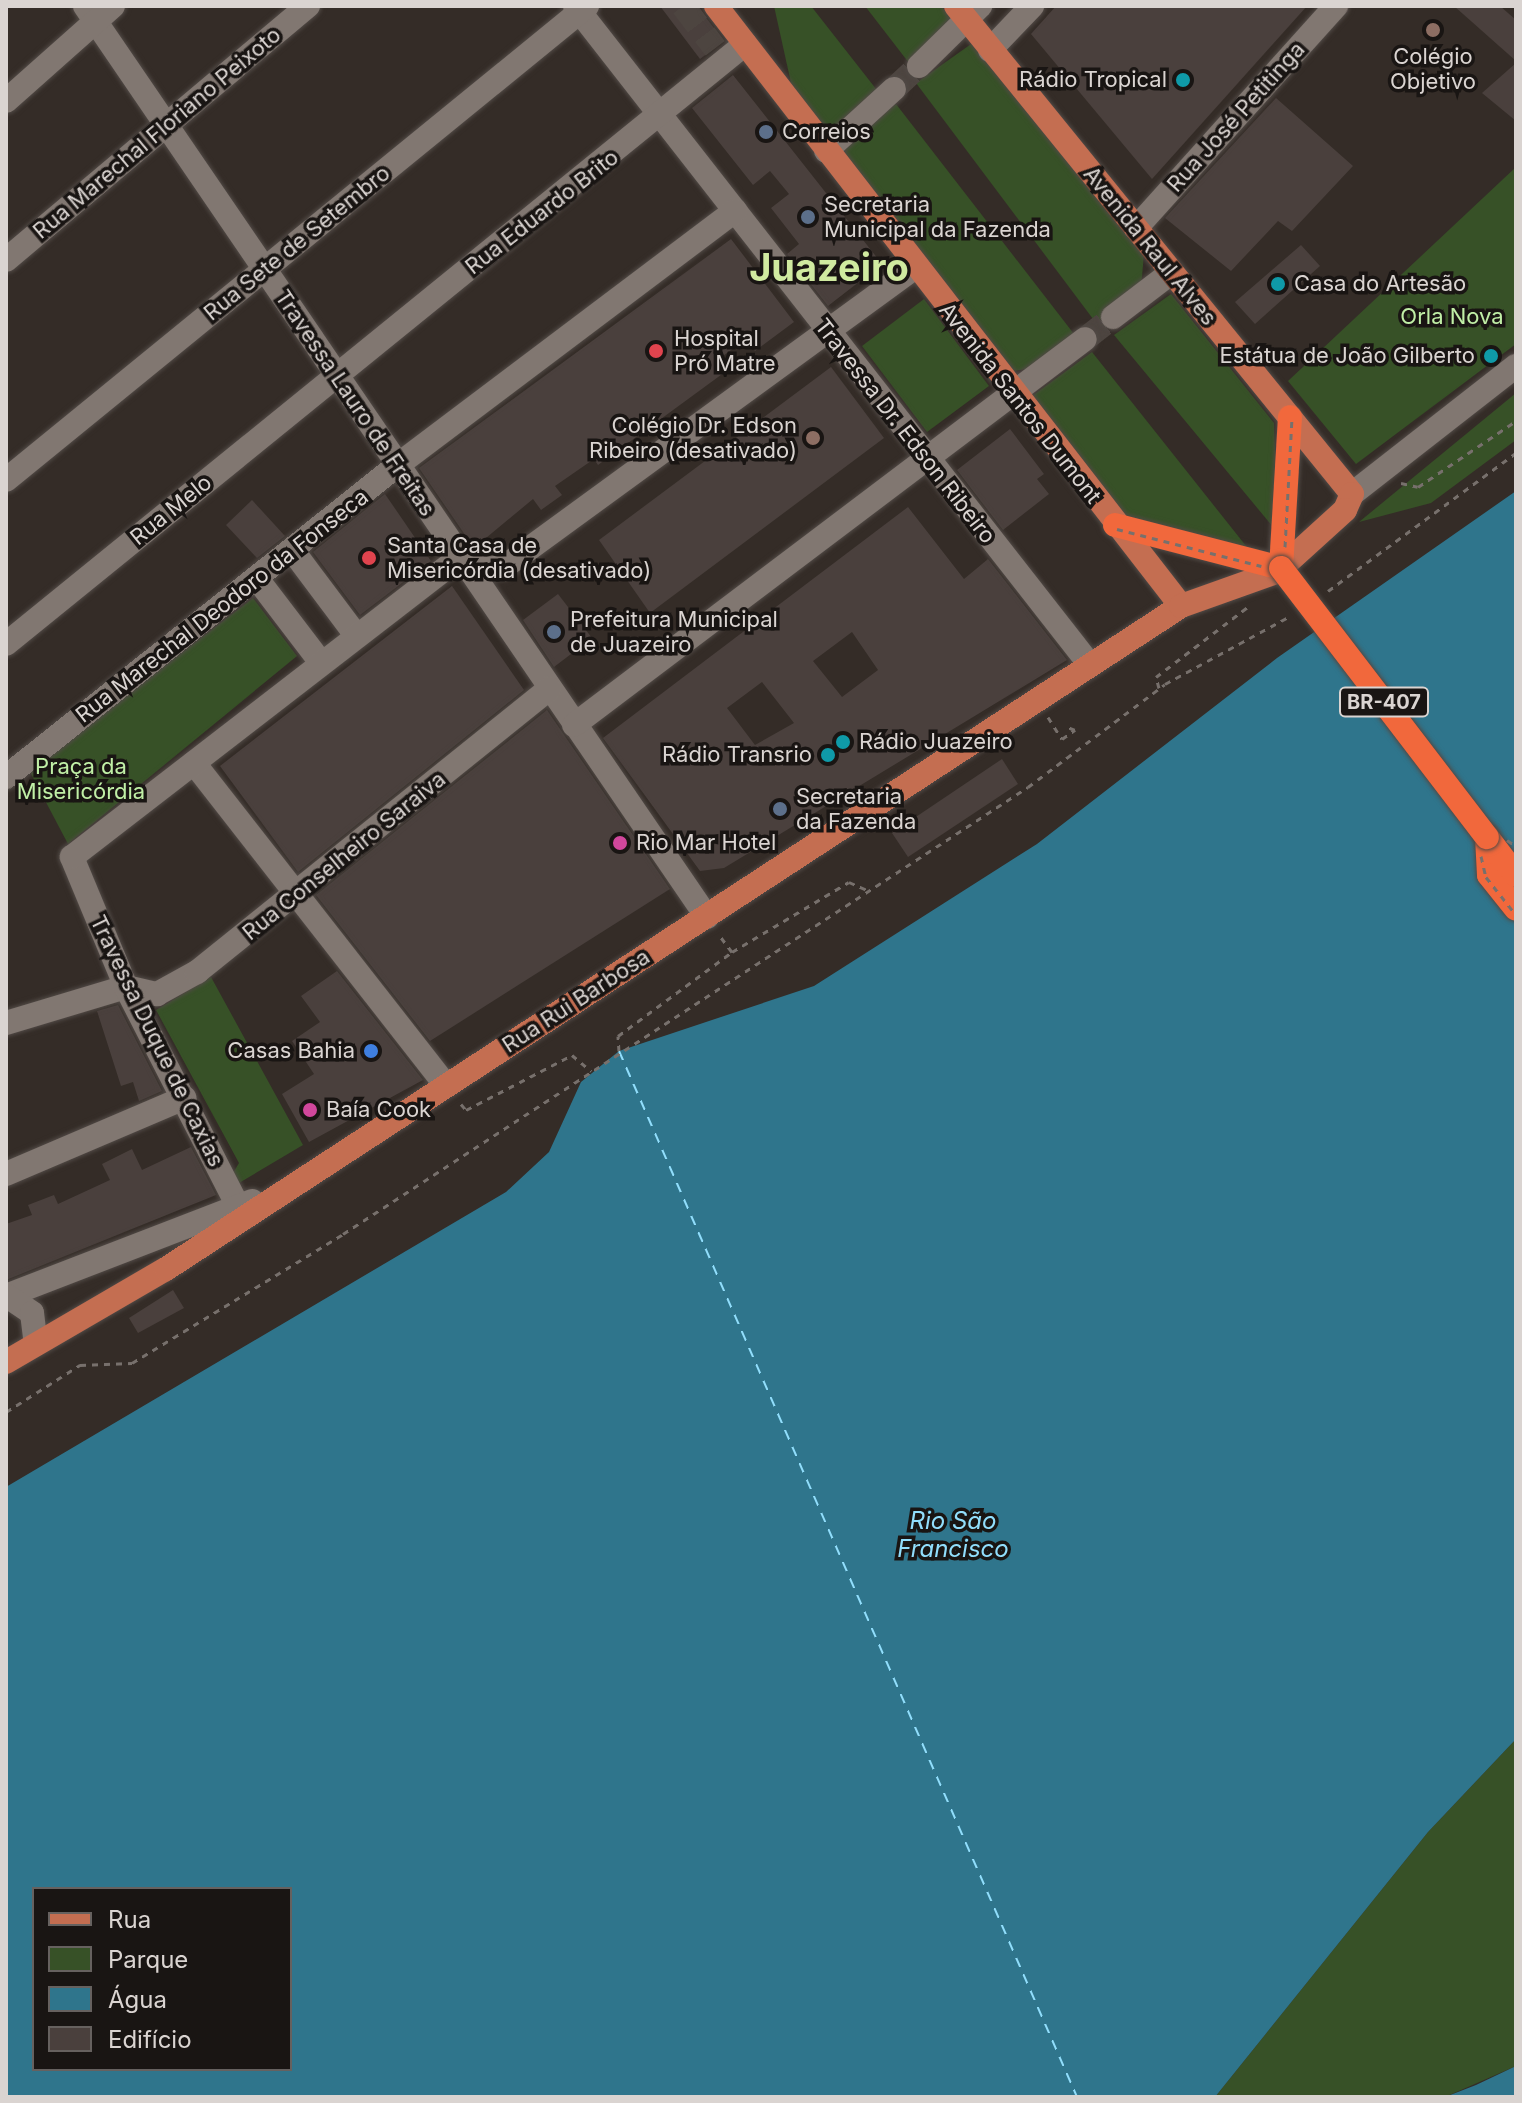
<!DOCTYPE html>
<meta charset="utf-8">
<style>
body{margin:0}
#map{position:relative;width:1522px;height:2103px;overflow:hidden;background:#342c27;font-family:Inter,sans-serif}
div>[style]{position:absolute}
[style*='--x']{left:calc(var(--x)*1px);top:calc(var(--y)*1px);width:calc(var(--w)*1px);rotate:calc(var(--a)*1deg)}
.green>*{inset:0;background:#375127}
.water>*{inset:0;background:#2f758c}
.ferry>*{height:2px;margin-top:-1px;transform-origin:0;background:repeating-linear-gradient(90deg,#91defc 0 10px,transparent 0 18px)}
.building>*{inset:0;background:#4a403d}
.minor-tunnel>*{height:24px;margin-top:-12px;transform-origin:0;background:repeating-linear-gradient(90deg,#4d4540 0 24px,transparent 0 36px)}
.path>*{height:3px;margin-top:-1.5px;transform-origin:0;background:repeating-linear-gradient(90deg,#77706c 0 6px,transparent 0 12px)}
.roads{filter:drop-shadow(0 0 2px #514a46) drop-shadow(0 0 2px #514a46)}
.minor>*{height:24px;margin:-12px;padding:0 12px;transform-origin:12px;border-radius:12px;background:#817771}
.major>*{height:24px;margin:-12px;padding:0 12px;transform-origin:12px;border-radius:12px;background:#c46e51}
.highway>*{height:24px;margin:-12px;padding:0 12px;transform-origin:12px;border-radius:12px;background:#f1683c}
.path-bridge>*{height:3px;margin-top:-1.5px;transform-origin:0;background:repeating-linear-gradient(90deg,#77706c 0 6px,transparent 0 12px)}
.bridges{filter:drop-shadow(0 0 2px #514a46) drop-shadow(0 0 2px #514a46)}
.highway-bridge>*{height:24px;margin:-12px;padding:0 12px;transform-origin:12px;border-radius:12px;background:#f1683c}
.dots>*{width:22px;height:22px;translate:-50% -50%;box-sizing:border-box;border:4px solid #191513;border-radius:50%}
span{translate:-50% -50%;white-space:nowrap;text-align:center;line-height:1.15;-webkit-text-stroke:7px #191513;paint-order:stroke}
.shield-label span{padding:2px 6px;background:#191513;border:2px solid;border-radius:6px;-webkit-text-stroke-width:0}
.shield-label{font-size:20px;color:#dad4d1;font-weight:700}
.poi-label{font-size:22px;color:#dad4d1}
.right{translate:-100% -50%;text-align:right}
.left{translate:0 -50%;text-align:left}
.street-label{font-size:22px;color:#dad4d1}
.park-label{font-size:22px;color:#c0efa6}
.water-label{font-size:24px;color:#91defc;font-style:italic}
.town-label{font-size:38px;color:#d0eaa0;font-weight:700}
.frame{position:absolute;inset:0;border:8px solid #dad4d1;pointer-events:none}
.legend{position:absolute;left:32px;top:1887px;width:260px;height:184px;box-sizing:border-box;background:#191513;border:2px solid #66615f;margin:0;padding:10px 14px;list-style:none;font-size:24px;color:#dad4d1}
.legend li{display:flex;align-items:center;gap:16px;height:40px}
.legend b{width:40px;border:2px solid #66615f}
</style>
<div id="map">
<div class="green">
<div style="clip-path:polygon(774px 6px,811px 6px,880px 94px,824px 136px,793px 92px)"></div>
<div style="clip-path:polygon(865px 6px,941px 6px,954px 21px,909px 63px)"></div>
<div style="clip-path:polygon(974px 42px,1144px 253px,1141px 289px,1096px 323px,916px 83px)"></div>
<div style="clip-path:polygon(896px 104px,1074px 334px,1031px 368px,1014px 371px,834px 152px)"></div>
<div style="clip-path:polygon(1516px 167px,1516px 344px,1356px 464px,1288px 381px)"></div>
<div style="clip-path:polygon(1171px 294px,1274px 423px,1278px 533px,1114px 335px)"></div>
<div style="clip-path:polygon(924px 299px,989px 386px,927px 432px,862px 346px)"></div>
<div style="clip-path:polygon(1092px 352px,1250px 551px,1124px 520px,1028px 399px)"></div>
<div style="clip-path:polygon(1516px 393px,1516px 440px,1431px 503px,1359px 522px)"></div>
<div style="clip-path:polygon(253px 598px,297px 656px,68px 844px,29px 770px)"></div>
<div style="clip-path:polygon(211px 977px,303px 1145px,239px 1183px,233px 1173px,239px 1163px,156px 1010px)"></div>
<div style="clip-path:polygon(1516px 1739px,1516px 2066px,1445px 2097px,1215px 2097px,1428px 1832px)"></div>
</div>
<div class="water">
<div style="clip-path:polygon(evenodd,1516px 491px,1516px 1739px,1428px 1832px,1215px 2097px,6px 2097px,6px 1487px,506px 1192px,549px 1152px,581px 1082px,619px 1051px,814px 986px,1037px 844px,1277px 658px,1516px 491px,34px 1889px,290px 1889px,290px 2069px,34px 2069px,34px 1889px)"></div>
<div style="clip-path:polygon(1516px 2066px,1516px 2097px,1445px 2097px,1476px 2085px)"></div>
</div>
<div class="ferry">
<div style="--x:619;--y:1051;--w:1142;--a:66.35"></div>
</div>
<div class="building">
<div style="clip-path:polygon(660px 6px,697px 6px,724px 41px,700px 59px)"></div>
<div style="clip-path:polygon(1056px 6px,1307px 6px,1152px 179px,1031px 34px)"></div>
<div style="clip-path:polygon(1454px 6px,1500px 6px,1516px 20px,1516px 61px)"></div>
<div style="clip-path:polygon(1516px 63px,1516px 121px,1482px 93px)"></div>
<div style="clip-path:polygon(733px 75px,882px 264px,828px 306px,787px 254px,799px 244px,771px 208px,789px 194px,770px 171px,753px 185px,692px 108px)"></div>
<div style="clip-path:polygon(1276px 98px,1353px 166px,1292px 231px,1278px 221px,1231px 271px,1165px 218px)"></div>
<div style="clip-path:polygon(731px 239px,794px 322px,755px 351px,746px 339px,716px 361px,725px 372px,598px 465px,594px 459px,555px 486px,562px 495px,541px 510px,533px 499px,474px 548px,419px 468px)"></div>
<div style="clip-path:polygon(1301px 245px,1320px 266px,1255px 324px,1235px 302px)"></div>
<div style="clip-path:polygon(831px 367px,884px 438px,650px 613px,599px 540px)"></div>
<div style="clip-path:polygon(1010px 429px,1044px 474px,1037px 479px,1049px 494px,1003px 530px,957px 470px)"></div>
<div style="clip-path:polygon(385px 494px,431px 561px,360px 615px,313px 552px)"></div>
<div style="clip-path:polygon(252px 500px,285px 536px,257px 558px,226px 525px)"></div>
<div style="clip-path:polygon(evenodd,908px 507px,964px 579px,988px 559px,1067px 660px,724px 868px,700px 871px,603px 738px,908px 507px,852px 632px,878px 670px,842px 697px,813px 661px,852px 632px,908px 507px,762px 682px,794px 723px,755px 745px,727px 708px,762px 682px)"></div>
<div style="clip-path:polygon(452px 586px,524px 690px,298px 872px,220px 766px)"></div>
<div style="clip-path:polygon(558px 594px,592px 638px,554px 667px,523px 620px)"></div>
<div style="clip-path:polygon(547px 710px,670px 889px,430px 1041px,316px 895px)"></div>
<div style="clip-path:polygon(1002px 759px,1018px 784px,908px 857px,892px 833px)"></div>
<div style="clip-path:polygon(337px 971px,423px 1080px,309px 1142px,282px 1094px,314px 1074px,292px 1041px,320px 1022px,301px 996px)"></div>
<div style="clip-path:polygon(118px 1005px,162px 1091px,139px 1101px,133px 1082px,121px 1086px,97px 1011px)"></div>
<div style="clip-path:polygon(191px 1147px,216px 1195px,6px 1280px,6px 1224px,32px 1215px,28px 1205px,54px 1195px,58px 1204px,110px 1180px,102px 1164px,132px 1149px,142px 1170px)"></div>
<div style="clip-path:polygon(173px 1290px,184px 1308px,138px 1333px,129px 1318px)"></div>
</div>
<div class="minor-tunnel">
<div style="--x:683;--y:6;--w:53;--a:52.7"></div>
<div style="--x:894;--y:89;--w:34;--a:-43"></div>
<div style="--x:1085;--y:339;--w:36;--a:-38"></div>
</div>
<div class="path">
<div style="--x:1401;--y:483;--w:17;--a:13"></div>
<div style="--x:1418;--y:487;--w:118;--a:-34"></div>
<div style="--x:1328;--y:591;--w:233;--a:-36.3"></div>
<div style="--x:1159;--y:688;--w:11;--a:-105"></div>
<div style="--x:1156;--y:677;--w:117;--a:-37.4"></div>
<div style="--x:1048;--y:717;--w:26;--a:58"></div>
<div style="--x:1062;--y:739;--w:16;--a:-35"></div>
<div style="--x:1075;--y:730;--w:11;--a:-158"></div>
<div style="--x:732;--y:952;--w:136;--a:-30.9"></div>
<div style="--x:849;--y:882;--w:20;--a:24"></div>
<div style="--x:619;--y:1051;--w:15;--a:-94"></div>
<div style="--x:618;--y:1036;--w:142;--a:-36.4"></div>
<div style="--x:732;--y:952;--w:20;--a:-127"></div>
<div style="--x:461;--y:1104;--w:8;--a:50"></div>
<div style="--x:466;--y:1110;--w:119;--a:-27.4"></div>
<div style="--x:572;--y:1055;--w:25;--a:40"></div>
<div style="--x:6;--y:1412;--w:88;--a:-32.4"></div>
<div style="--x:80;--y:1365;--w:52;--a:-2.2"></div>
<div style="--x:132;--y:1363;--w:247;--a:-31.4"></div>
<div style="--x:343;--y:1234;--w:818;--a:-33.13"></div>
<div style="--x:1028;--y:787;--w:171;--a:-36.9"></div>
<div style="--x:1165;--y:684;--w:142;--a:-28.5"></div>
</div>
<div class="roads">
<div class="minor">
<div style="--x:85;--y:6;--w:1103;--a:55.68"></div>
<div style="--x:575;--y:6;--w:836;--a:51.99"></div>
<div style="--x:990;--y:50;--w:61;--a:-46.3"></div>
<div style="--x:919;--y:66;--w:86;--a:-44.5"></div>
<div style="--x:6;--y:101;--w:143;--a:-41.6"></div>
<div style="--x:826;--y:151;--w:92;--a:-42.4"></div>
<div style="--x:1136;--y:228;--w:299;--a:-48"></div>
<div style="--x:6;--y:260;--w:395;--a:-40.1"></div>
<div style="--x:1113;--y:317;--w:74;--a:-37.3"></div>
<div style="--x:6;--y:480;--w:750;--a:-39.21"></div>
<div style="--x:1352;--y:494;--w:208;--a:-38"></div>
<div style="--x:293;--y:551;--w:104;--a:53.2"></div>
<div style="--x:458;--y:559;--w:26;--a:23"></div>
<div style="--x:482;--y:569;--w:22;--a:-5"></div>
<div style="--x:504;--y:567;--w:507;--a:-36.1"></div>
<div style="--x:258;--y:580;--w:101;--a:52.7"></div>
<div style="--x:6;--y:644;--w:952;--a:-39.07"></div>
<div style="--x:574;--y:725;--w:640;--a:-37.07"></div>
<div style="--x:194;--y:763;--w:400;--a:52"></div>
<div style="--x:6;--y:777;--w:502;--a:-38.54"></div>
<div style="--x:399;--y:464;--w:421;--a:-37"></div>
<div style="--x:6;--y:1023;--w:125;--a:-16.7"></div>
<div style="--x:126;--y:987;--w:32;--a:13"></div>
<div style="--x:157;--y:994;--w:46;--a:-28.8"></div>
<div style="--x:197;--y:972;--w:452;--a:-38.8"></div>
<div style="--x:6;--y:1174;--w:194;--a:-23.1"></div>
<div style="--x:244;--y:1218;--w:259;--a:-117.1"></div>
<div style="--x:126;--y:987;--w:141;--a:-112.6"></div>
<div style="--x:72;--y:857;--w:488;--a:-37.7"></div>
<div style="--x:6;--y:1296;--w:264;--a:-21.1"></div>
<div style="--x:7;--y:1296;--w:30;--a:34"></div>
<div style="--x:32;--y:1313;--w:31;--a:83"></div>
</div>
<div class="major">
<div style="--x:716;--y:6;--w:759;--a:52.22"></div>
<div style="--x:956;--y:6;--w:628;--a:50.94"></div>
<div style="--x:1352;--y:494;--w:17;--a:114"></div>
<div style="--x:1345;--y:510;--w:91;--a:137.7"></div>
<div style="--x:6;--y:1362;--w:185;--a:-30.2"></div>
<div style="--x:166;--y:1269;--w:1212;--a:-33.15"></div>
<div style="--x:1181;--y:606;--w:96;--a:-19.6"></div>
</div>
<div class="highway">
<div style="--x:1115;--y:525;--w:171;--a:14.5"></div>
<div style="--x:1281;--y:568;--w:151;--a:-86.6"></div>
<div style="--x:1487;--y:837;--w:38;--a:87"></div>
<div style="--x:1489;--y:875;--w:43;--a:51.5"></div>
<div style="--x:1487;--y:837;--w:48;--a:52.7"></div>
</div>
</div>
<div class="path-bridge">
<div style="--x:1117;--y:529;--w:149;--a:14.4"></div>
<div style="--x:1285;--y:547;--w:128;--a:-86.9"></div>
<div style="--x:1507;--y:840;--w:11;--a:34"></div>
<div style="--x:1481;--y:856;--w:22;--a:77"></div>
<div style="--x:1486;--y:877;--w:48;--a:51.7"></div>
</div>
<div class="bridges">
<div class="highway-bridge">
<div style="--x:1281;--y:568;--w:339;--a:52.6"></div>
</div>
</div>
<div class="dots">
<div style="left:1433px;top:30px;background:#8d6e63"></div>
<div style="left:1183px;top:80px;background:#0f9aa8"></div>
<div style="left:766px;top:132px;background:#5c6f8a"></div>
<div style="left:808px;top:217px;background:#5c6f8a"></div>
<div style="left:1278px;top:284px;background:#0f9aa8"></div>
<div style="left:656px;top:351px;background:#e0444e"></div>
<div style="left:1491px;top:356px;background:#0f9aa8"></div>
<div style="left:813px;top:438px;background:#8d6e63"></div>
<div style="left:369px;top:558px;background:#e0444e"></div>
<div style="left:554px;top:632px;background:#5c6f8a"></div>
<div style="left:843px;top:742px;background:#0f9aa8"></div>
<div style="left:828px;top:755px;background:#0f9aa8"></div>
<div style="left:780px;top:809px;background:#5c6f8a"></div>
<div style="left:620px;top:843px;background:#d1479c"></div>
<div style="left:371px;top:1051px;background:#3f7fe0"></div>
<div style="left:310px;top:1110px;background:#d1479c"></div>
</div>
<div class="shield-label">
<span style="left:1384px;top:702px">BR-407</span>
</div>
<div class="poi-label">
<span style="left:1433px;top:69px">Colégio<br>Objetivo</span>
<span class="right" style="left:1167px;top:80px">Rádio Tropical</span>
<span class="left" style="left:782px;top:132px">Correios</span>
<span class="left" style="left:824px;top:217px">Secretaria<br>Municipal da Fazenda</span>
<span class="left" style="left:1294px;top:284px">Casa do Artesão</span>
<span class="left" style="left:674px;top:351px">Hospital<br>Pró Matre</span>
<span class="right" style="left:1475px;top:356px">Estátua de João Gilberto</span>
<span class="right" style="left:797px;top:438px">Colégio Dr. Edson<br>Ribeiro (desativado)</span>
<span class="left" style="left:387px;top:558px">Santa Casa de<br>Misericórdia (desativado)</span>
<span class="left" style="left:570px;top:632px">Prefeitura Municipal<br>de Juazeiro</span>
<span class="left" style="left:859px;top:742px">Rádio Juazeiro</span>
<span class="right" style="left:812px;top:755px">Rádio Transrio</span>
<span class="left" style="left:796px;top:809px">Secretaria<br>da Fazenda</span>
<span class="left" style="left:636px;top:843px">Rio Mar Hotel</span>
<span class="right" style="left:355px;top:1051px">Casas Bahia</span>
<span class="left" style="left:326px;top:1110px">Baía Cook</span>
</div>
<div class="street-label">
<span style="left:1236px;top:117px;rotate:-48deg">Rua José Petitinga</span>
<span style="left:157px;top:133px;rotate:-40deg">Rua Marechal Floriano Peixoto</span>
<span style="left:542px;top:212px;rotate:-38deg">Rua Eduardo Brito</span>
<span style="left:297px;top:243px;rotate:-39deg">Rua Sete de Setembro</span>
<span style="left:1150px;top:246px;rotate:51deg">Avenida Raul Alves</span>
<span style="left:355px;top:403px;rotate:56deg">Travessa Lauro de Freitas</span>
<span style="left:1020px;top:403px;rotate:52deg">Avenida Santos Dumont</span>
<span style="left:905px;top:431px;rotate:52deg">Travessa Dr. Edson Ribeiro</span>
<span style="left:171px;top:510px;rotate:-39deg">Rua Melo</span>
<span style="left:222px;top:606px;rotate:-38deg">Rua Marechal Deodoro da Fonseca</span>
<span style="left:344px;top:856px;rotate:-39deg">Rua Conselheiro Saraiva</span>
<span style="left:576px;top:1001px;rotate:-33deg">Rua Rui Barbosa</span>
<span style="left:157px;top:1041px;rotate:64deg">Travessa Duque de Caxias</span>
</div>
<div class="park-label">
<span style="left:1452px;top:317px">Orla Nova</span>
<span style="left:81px;top:779px">Praça da<br>Misericórdia</span>
</div>
<div class="water-label">
<span style="left:953px;top:1535px">Rio São<br>Francisco</span>
</div>
<div class="town-label">
<span style="left:829px;top:268px">Juazeiro</span>
</div>
<div class="frame"></div>
<ul class="legend">
<li><b style="height:10px;background:#c46e51"></b>Rua</li>
<li><b style="height:22px;background:#375127"></b>Parque</li>
<li><b style="height:22px;background:#2f758c"></b>Água</li>
<li><b style="height:22px;background:#4a403d"></b>Edifício</li>
</ul>
</div>
